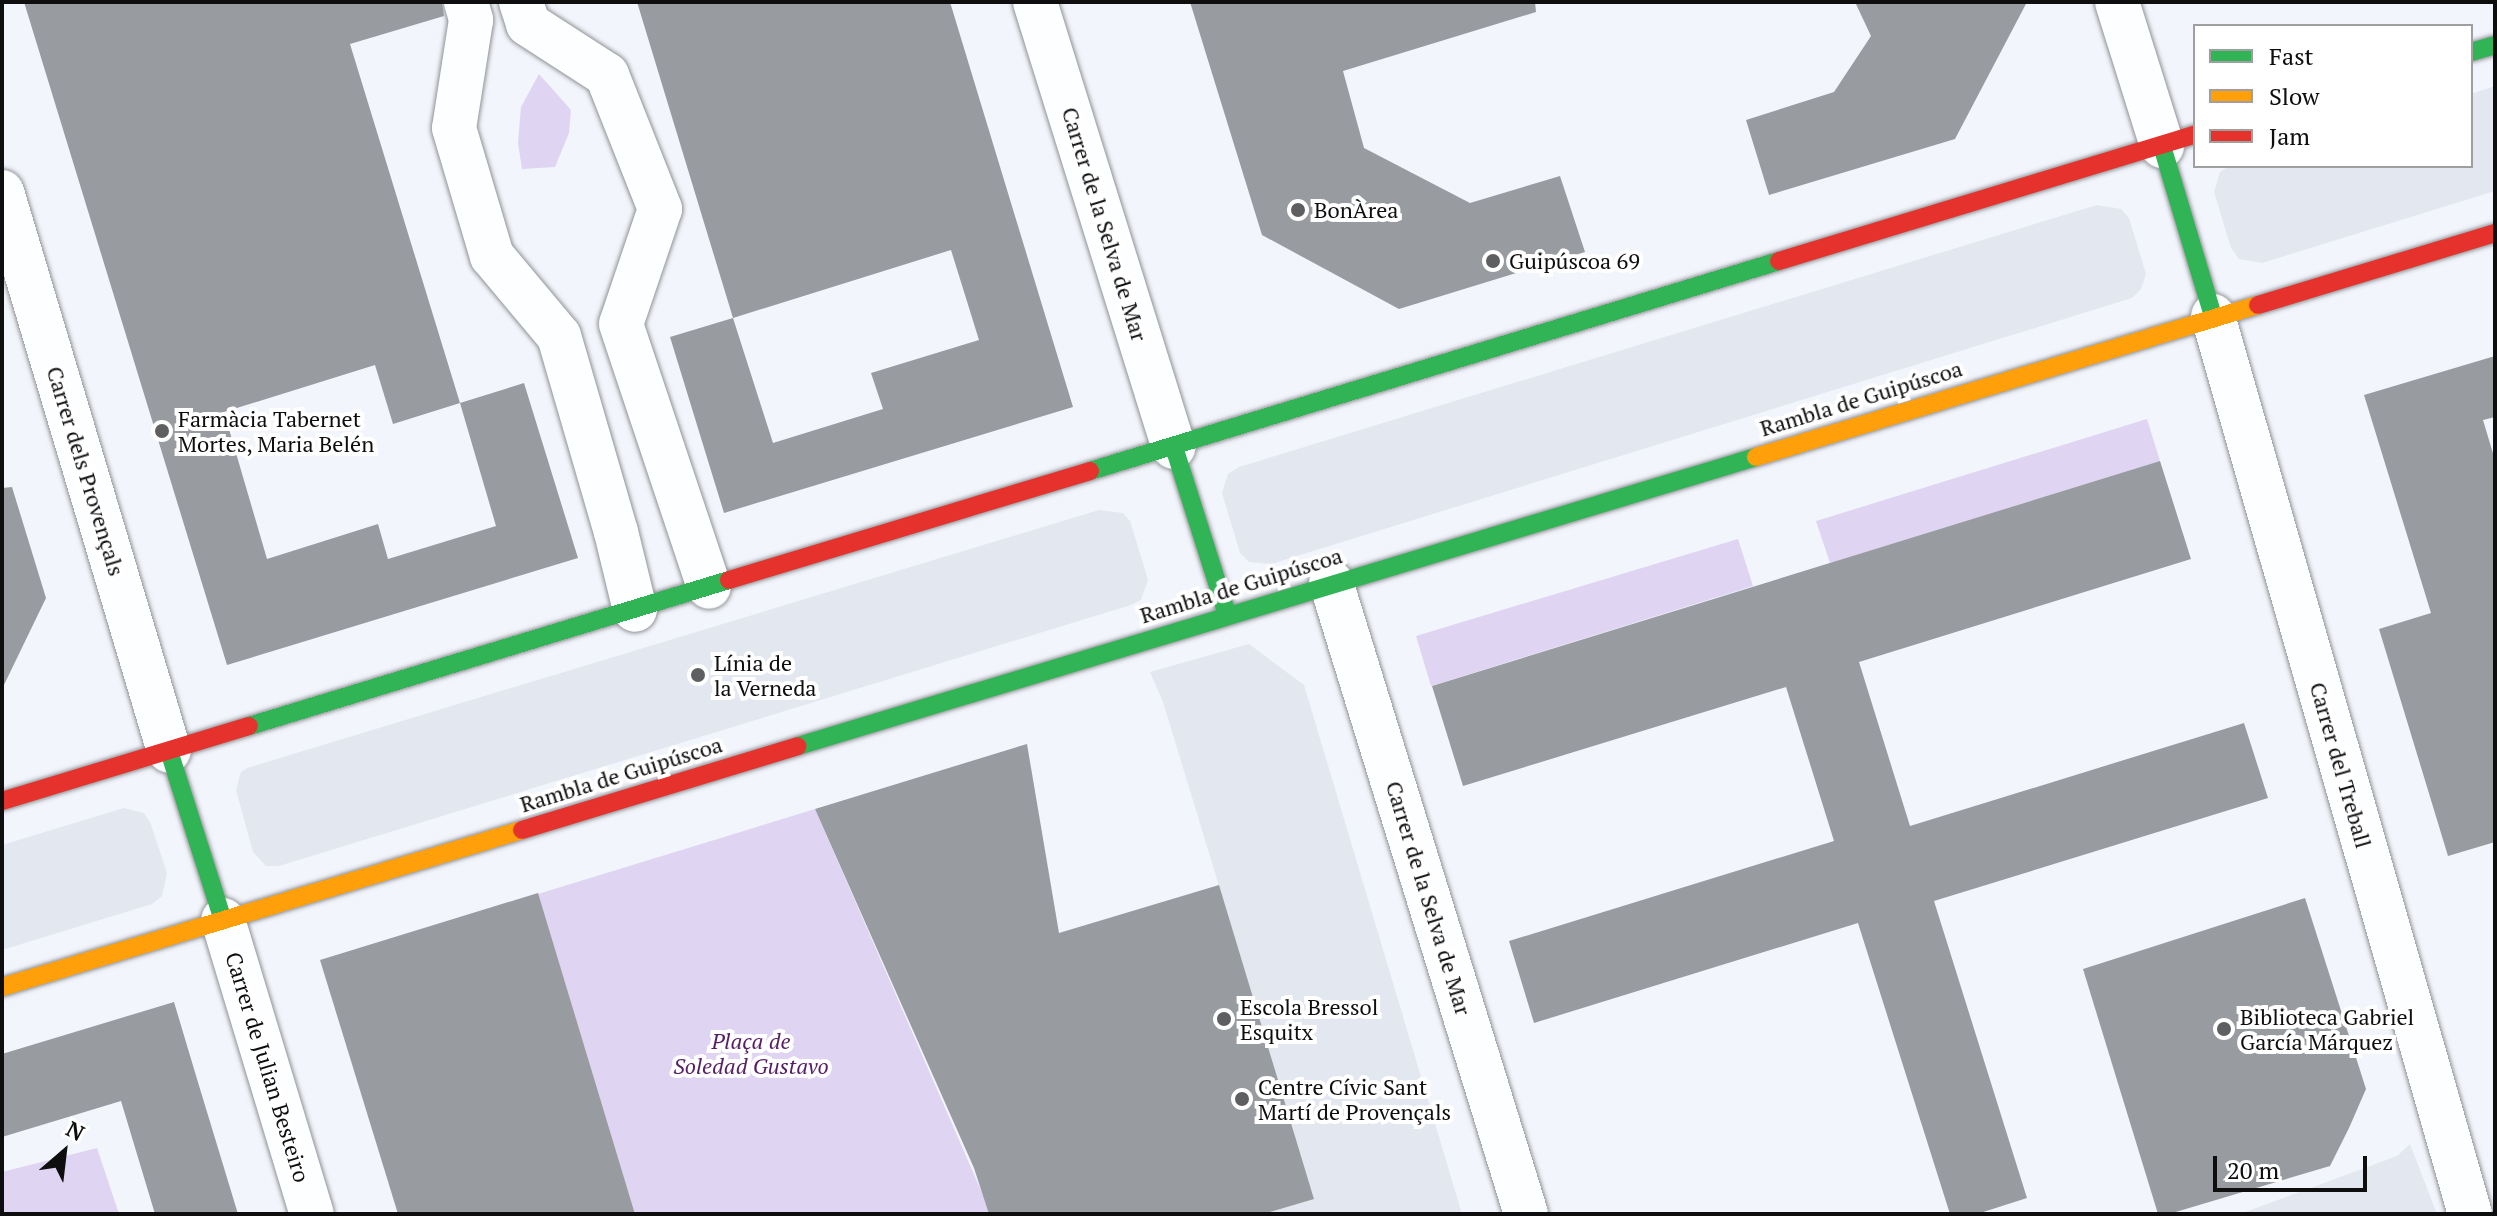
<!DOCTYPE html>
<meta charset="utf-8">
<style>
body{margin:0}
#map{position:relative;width:2497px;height:1216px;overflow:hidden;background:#f2f5fc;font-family:"PT Serif",serif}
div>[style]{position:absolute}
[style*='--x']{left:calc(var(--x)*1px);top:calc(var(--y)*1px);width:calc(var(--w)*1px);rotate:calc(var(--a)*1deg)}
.green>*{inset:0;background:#dfd4f2}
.plaza>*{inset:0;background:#e3e7f0}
.building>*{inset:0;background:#989b9f}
.roads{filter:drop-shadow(0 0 2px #919295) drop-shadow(0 0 2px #919295)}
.street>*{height:44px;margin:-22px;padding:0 22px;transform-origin:22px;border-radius:22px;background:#fdfeff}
.fast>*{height:18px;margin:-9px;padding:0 9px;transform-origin:9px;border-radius:9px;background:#30b455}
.slow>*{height:18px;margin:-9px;padding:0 9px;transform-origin:9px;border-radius:9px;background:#ff9f0a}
.jam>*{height:18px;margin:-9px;padding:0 9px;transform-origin:9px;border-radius:9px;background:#e5322d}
.dots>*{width:22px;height:22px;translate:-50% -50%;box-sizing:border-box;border:4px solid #fff;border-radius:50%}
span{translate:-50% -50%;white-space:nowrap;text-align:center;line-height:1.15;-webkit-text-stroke:8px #fff;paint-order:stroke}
.poi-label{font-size:22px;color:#0e0e0e}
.left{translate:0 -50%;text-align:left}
.street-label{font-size:22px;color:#0e0e0e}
.park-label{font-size:22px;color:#551f65;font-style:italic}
.frame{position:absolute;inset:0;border:4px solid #0e0e0e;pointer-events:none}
.legend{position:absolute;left:2193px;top:24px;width:280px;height:144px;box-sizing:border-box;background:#fff;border:2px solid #9f9f9f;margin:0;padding:10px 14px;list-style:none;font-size:24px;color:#0e0e0e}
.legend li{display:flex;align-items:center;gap:16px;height:40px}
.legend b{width:40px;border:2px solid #9f9f9f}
.north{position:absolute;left:24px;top:1112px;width:80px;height:80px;-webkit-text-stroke:6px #fff;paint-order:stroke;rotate:28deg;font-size:22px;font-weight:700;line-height:32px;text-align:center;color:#0e0e0e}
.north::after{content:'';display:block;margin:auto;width:28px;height:36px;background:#0e0e0e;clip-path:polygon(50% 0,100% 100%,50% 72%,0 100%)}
.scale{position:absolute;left:2213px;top:1156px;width:154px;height:36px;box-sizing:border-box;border:4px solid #0e0e0e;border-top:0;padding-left:10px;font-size:24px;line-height:28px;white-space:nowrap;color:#0e0e0e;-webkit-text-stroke:6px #fff;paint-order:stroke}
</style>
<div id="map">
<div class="green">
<div style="clip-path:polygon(539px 74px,571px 110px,569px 133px,555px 167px,522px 169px,518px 143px,521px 107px)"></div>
<div style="clip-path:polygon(2147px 419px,2160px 461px,1830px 563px,1816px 521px)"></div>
<div style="clip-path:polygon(1738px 539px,1753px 586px,1431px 686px,1416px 636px)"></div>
<div style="clip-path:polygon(815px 809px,983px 1195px,1102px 1159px,1108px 1178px,987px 1214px,635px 1214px,538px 894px)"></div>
<div style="clip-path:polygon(97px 1148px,119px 1214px,2px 1214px,2px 1172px)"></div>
</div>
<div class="plaza">
<div style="clip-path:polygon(2495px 86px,2495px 191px,2262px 263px,2239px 259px,2231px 248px,2214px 192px,2220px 172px,2229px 166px,2471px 166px,2471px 94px)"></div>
<div style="clip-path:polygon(2097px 205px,2121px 209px,2129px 218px,2146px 274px,2141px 289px,2132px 298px,1271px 564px,1249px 562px,1240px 553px,1222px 493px,1228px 474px,1239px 467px)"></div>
<div style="clip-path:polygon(1099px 510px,1123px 513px,1130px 521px,1138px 547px,1148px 580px,1141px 600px,1131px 605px,279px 866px,266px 866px,253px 852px,236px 790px,241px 772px,247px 768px)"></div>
<div style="clip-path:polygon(1249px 644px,1304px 685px,1462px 1214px,1263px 1214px,1314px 1198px,1163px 702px,1150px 672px)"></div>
<div style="clip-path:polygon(124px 808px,144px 813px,150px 822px,167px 873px,162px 896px,152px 904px,2px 950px,2px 845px)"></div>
<div style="clip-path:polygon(2410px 1144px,2437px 1214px,2240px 1214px,2397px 1156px)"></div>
</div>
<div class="building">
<div style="clip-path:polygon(evenodd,24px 2px,442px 2px,444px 16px,350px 44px,460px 403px,524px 383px,578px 558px,227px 665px,24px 2px,375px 365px,393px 424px,460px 403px,496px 526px,388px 559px,378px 524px,267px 559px,224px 412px,375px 365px)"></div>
<div style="clip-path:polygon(evenodd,637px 2px,950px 2px,1073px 407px,724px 513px,670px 337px,733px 318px,637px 2px,951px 250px,979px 340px,871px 373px,883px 409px,773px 443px,733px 318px,951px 250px)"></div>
<div style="clip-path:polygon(1190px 2px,1535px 2px,1536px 12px,1343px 71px,1364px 148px,1470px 203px,1560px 176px,1585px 252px,1399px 309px,1262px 235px)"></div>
<div style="clip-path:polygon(1855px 2px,2027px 2px,1955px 139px,1769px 195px,1746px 120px,1834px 92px,1871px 36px)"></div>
<div style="clip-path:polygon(2495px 356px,2495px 417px,2483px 420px,2495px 460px,2495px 842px,2448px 856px,2379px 629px,2431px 613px,2364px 395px)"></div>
<div style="clip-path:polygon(2160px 461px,2191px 559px,1859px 662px,1910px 826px,2244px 723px,2268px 798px,1934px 901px,2027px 1198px,1977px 1214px,1950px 1214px,1858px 923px,1534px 1023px,1509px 941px,1834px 841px,1786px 687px,1463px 786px,1432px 686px)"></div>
<div style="clip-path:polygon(12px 487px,46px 598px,2px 689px,2px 488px)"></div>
<div style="clip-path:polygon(1027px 744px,1059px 933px,1219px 885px,1314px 1199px,1263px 1214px,989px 1214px,974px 1168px,815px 809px)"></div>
<div style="clip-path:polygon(538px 893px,635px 1214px,398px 1214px,320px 960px)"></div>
<div style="clip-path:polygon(2305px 898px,2366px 1089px,2349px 1128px,2330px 1166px,2169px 1214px,2158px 1214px,2083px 969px)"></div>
<div style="clip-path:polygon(174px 1002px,197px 1079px,238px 1214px,155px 1214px,121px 1101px,2px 1137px,2px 1054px)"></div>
</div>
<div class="roads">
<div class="street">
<div style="--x:466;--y:2;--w:19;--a:74"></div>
<div style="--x:471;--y:20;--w:109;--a:98.9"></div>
<div style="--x:454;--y:128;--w:134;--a:73.5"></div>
<div style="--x:492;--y:256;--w:104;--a:50.1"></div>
<div style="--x:559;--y:336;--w:204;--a:73.8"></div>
<div style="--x:616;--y:532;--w:80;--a:76.3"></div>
<div style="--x:521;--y:2;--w:23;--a:72"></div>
<div style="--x:528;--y:24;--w:94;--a:32.8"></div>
<div style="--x:607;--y:75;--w:144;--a:68.4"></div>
<div style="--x:660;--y:209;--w:121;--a:108.7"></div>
<div style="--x:621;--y:324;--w:277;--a:71.5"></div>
<div style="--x:1035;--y:2;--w:466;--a:72.7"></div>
<div style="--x:2117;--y:2;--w:151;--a:72.6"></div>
<div style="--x:2;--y:192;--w:583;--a:73.37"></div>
<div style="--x:2213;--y:316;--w:934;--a:74.03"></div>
<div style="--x:1331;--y:582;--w:661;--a:72.85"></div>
<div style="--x:223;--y:920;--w:307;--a:73.2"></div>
</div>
<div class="fast">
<div style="--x:2471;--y:52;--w:25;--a:-16"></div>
<div style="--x:2162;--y:146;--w:177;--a:73.3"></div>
<div style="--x:1174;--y:447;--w:175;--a:72.4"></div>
<div style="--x:1090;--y:471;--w:720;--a:-16.95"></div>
<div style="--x:249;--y:726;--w:502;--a:-16.92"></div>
<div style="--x:798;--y:746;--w:1001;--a:-16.79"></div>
<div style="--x:169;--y:751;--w:177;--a:72.3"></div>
</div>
<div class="slow">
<div style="--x:1756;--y:457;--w:525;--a:-16.85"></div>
<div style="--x:2;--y:987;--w:543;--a:-16.8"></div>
</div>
<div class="jam">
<div style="--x:1779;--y:261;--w:435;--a:-16.9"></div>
<div style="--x:2258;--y:305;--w:248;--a:-16.9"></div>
<div style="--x:729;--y:580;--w:377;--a:-16.8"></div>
<div style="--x:2;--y:801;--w:258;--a:-16.9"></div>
<div style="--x:522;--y:830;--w:288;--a:-16.9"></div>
</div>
</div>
<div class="dots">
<div style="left:1298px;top:210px;background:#5e5f61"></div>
<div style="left:1493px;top:261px;background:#5e5f61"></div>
<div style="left:162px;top:431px;background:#5e5f61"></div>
<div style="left:698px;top:675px;background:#5e5f61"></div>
<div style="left:1224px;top:1019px;background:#5e5f61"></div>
<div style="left:2224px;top:1029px;background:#5e5f61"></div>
<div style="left:1242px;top:1099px;background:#5e5f61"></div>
</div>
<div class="poi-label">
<span class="left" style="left:1314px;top:210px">BonÀrea</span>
<span class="left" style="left:1509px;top:261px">Guipúscoa 69</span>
<span class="left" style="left:178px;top:431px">Farmàcia Tabernet<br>Mortes, Maria Belén</span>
<span class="left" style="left:714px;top:675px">Línia de<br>la Verneda</span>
<span class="left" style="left:1240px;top:1019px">Escola Bressol<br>Esquitx</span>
<span class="left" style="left:2240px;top:1029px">Biblioteca Gabriel<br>García Márquez</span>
<span class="left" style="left:1258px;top:1099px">Centre Cívic Sant<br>Martí de Provençals</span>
</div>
<div class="street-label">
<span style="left:1105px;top:224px;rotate:73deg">Carrer de la Selva de Mar</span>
<span style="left:1861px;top:398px;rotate:-17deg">Rambla de Guipúscoa</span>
<span style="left:86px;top:471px;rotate:73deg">Carrer dels Provençals</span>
<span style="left:1241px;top:585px;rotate:-17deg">Rambla de Guipúscoa</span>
<span style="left:2341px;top:765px;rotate:74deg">Carrer del Treball</span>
<span style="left:621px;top:774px;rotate:-17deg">Rambla de Guipúscoa</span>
<span style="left:1429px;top:898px;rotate:73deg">Carrer de la Selva de Mar</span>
<span style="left:268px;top:1067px;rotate:73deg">Carrer de Julian Besteiro</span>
</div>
<div class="park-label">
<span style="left:751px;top:1053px">Plaça de<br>Soledad Gustavo</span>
</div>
<div class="frame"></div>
<ul class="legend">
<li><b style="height:10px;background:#30b455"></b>Fast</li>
<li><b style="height:10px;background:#ff9f0a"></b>Slow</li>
<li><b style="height:10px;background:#e5322d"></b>Jam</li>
</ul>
<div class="north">N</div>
<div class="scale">20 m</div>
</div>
